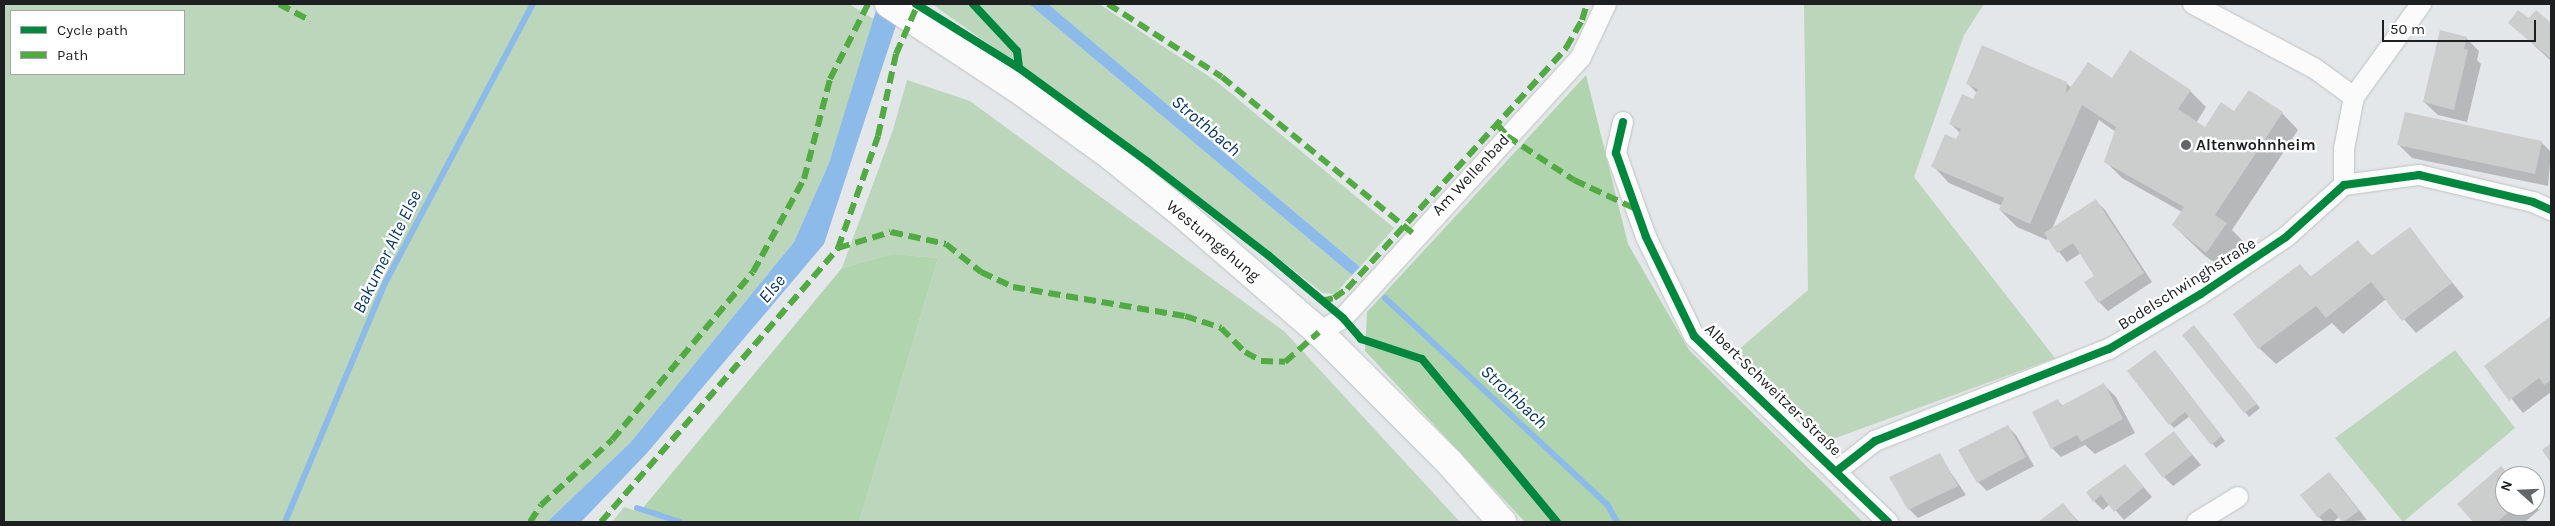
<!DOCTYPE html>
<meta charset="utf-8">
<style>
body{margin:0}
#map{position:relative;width:2555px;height:526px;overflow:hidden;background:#e4e7e9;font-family:Karla,sans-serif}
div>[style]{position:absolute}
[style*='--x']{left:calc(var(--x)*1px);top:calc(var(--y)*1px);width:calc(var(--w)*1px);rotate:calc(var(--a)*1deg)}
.green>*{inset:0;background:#bbd6bb}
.forest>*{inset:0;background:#b0d5ae}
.water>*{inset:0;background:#8cbae9}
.shadow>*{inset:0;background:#0003}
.stream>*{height:6px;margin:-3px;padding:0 3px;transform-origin:3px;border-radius:3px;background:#8cbae9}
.building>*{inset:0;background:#cccdcd}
.roads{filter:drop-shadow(0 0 1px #bfc1c2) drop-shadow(0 0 1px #bfc1c2)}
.minor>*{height:20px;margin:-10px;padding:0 10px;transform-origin:10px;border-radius:10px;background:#fbfbfc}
.secondary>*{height:28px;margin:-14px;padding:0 14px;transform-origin:14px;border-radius:14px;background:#fbfbfc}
.quiet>*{height:6px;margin-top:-3px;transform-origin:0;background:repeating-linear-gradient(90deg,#52aa43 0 12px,transparent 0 18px)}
.cycleway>*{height:8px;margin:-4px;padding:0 4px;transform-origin:4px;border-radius:4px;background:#00873e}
.dots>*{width:14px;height:14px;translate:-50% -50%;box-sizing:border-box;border:2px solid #fff;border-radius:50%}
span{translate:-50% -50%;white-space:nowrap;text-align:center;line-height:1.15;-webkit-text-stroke:4.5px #fff;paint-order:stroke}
.poi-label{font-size:16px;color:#1d1f21;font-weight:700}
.left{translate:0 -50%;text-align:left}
.street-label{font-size:16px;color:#1d1f21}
.water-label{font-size:18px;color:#0a3965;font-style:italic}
.frame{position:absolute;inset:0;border:5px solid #1d1f21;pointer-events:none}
.legend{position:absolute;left:10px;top:10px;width:175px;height:65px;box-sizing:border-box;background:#fff;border:1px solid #a5a5a6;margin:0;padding:6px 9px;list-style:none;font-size:15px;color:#1d1f21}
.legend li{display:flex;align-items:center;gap:10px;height:25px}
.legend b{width:25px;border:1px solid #a5a5a6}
.north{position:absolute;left:2495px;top:466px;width:50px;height:50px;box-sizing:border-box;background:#fff;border:1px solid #a5a5a6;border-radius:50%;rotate:290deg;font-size:14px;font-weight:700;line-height:20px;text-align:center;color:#1d1f21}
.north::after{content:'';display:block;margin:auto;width:18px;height:22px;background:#636567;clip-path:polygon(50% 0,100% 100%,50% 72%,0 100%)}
.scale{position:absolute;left:2382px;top:20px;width:154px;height:22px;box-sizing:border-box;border:2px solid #1d1f21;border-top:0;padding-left:6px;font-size:15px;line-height:18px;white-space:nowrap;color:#1d1f21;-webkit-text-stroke:4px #fff;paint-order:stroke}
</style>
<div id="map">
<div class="green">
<div style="clip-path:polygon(evenodd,4px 4px,849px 4px,875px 20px,829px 163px,794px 242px,630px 443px,547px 522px,4px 522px,4px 4px,11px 11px,184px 11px,184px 74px,11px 74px,11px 11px)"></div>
<div style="clip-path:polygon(932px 4px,1029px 4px,1352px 275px,1335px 294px,1323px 293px,1149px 158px)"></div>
<div style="clip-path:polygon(1048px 4px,1099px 4px,1216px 81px,1394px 228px,1360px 267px)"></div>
<div style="clip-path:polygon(1804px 4px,1984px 4px,1964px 35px,1914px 177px,2055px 358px,1822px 443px,1737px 351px,1808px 290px)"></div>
<div style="clip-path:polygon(907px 80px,970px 101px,1285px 332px,1460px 522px,859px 522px,938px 258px,893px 254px,842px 268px,893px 130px)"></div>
<div style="clip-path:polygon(2455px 350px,2515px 428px,2403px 522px,2335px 438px)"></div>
<div style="clip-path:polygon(624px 507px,671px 522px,612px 522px)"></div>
</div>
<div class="forest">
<div style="clip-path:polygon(1586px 75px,1628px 244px,1689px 350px,1863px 522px,1525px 522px,1365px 351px,1367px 312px)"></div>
<div style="clip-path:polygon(893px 254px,938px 258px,859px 522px,688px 522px,642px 509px,842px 268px)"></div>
</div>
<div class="water">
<div style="clip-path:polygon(878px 4px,903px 4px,824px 244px,647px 453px,581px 522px,547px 522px,630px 443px,794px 242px,829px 163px)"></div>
<div style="clip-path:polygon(1029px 4px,1048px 4px,1360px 267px,1352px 275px)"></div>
</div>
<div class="shadow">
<div style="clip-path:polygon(2536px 11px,2551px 24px,2551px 61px,2510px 23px,2529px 20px)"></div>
<div style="clip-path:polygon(2466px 38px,2479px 51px,2477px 60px,2481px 64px,2467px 122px,2438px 115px,2424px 102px)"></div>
<div style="clip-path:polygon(2112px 80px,2190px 91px,2206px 107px,2196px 123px,2205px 129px,2235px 113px,2282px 113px,2298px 130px,2232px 230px,2243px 241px,2223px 268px,2205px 256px,2173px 225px,2182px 212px,2122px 178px,2106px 162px,2116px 132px,2099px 120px,2052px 229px,2096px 201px,2105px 210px,2152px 282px,2108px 311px,2099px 302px,2096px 276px,2081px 253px,2067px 262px,2048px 238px,2047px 240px,2017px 227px,2000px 210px,2002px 206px,1949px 183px,1933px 166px,1957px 141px,1960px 133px,1950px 123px,1974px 101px,1977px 93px,1967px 83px,2066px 83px,2072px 88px)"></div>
<div style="clip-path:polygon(2541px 142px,2551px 152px,2548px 186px,2412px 158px,2399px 145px)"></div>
<div style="clip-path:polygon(2409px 229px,2464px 297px,2416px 333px,2386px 299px,2343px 334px,2332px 323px,2276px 364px,2259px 348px,2300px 265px,2311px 277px,2358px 242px,2373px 257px)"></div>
<div style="clip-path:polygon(2551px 317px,2551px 392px,2523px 413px,2485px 366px)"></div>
<div style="clip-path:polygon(2198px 331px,2260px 408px,2249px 417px,2183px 335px)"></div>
<div style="clip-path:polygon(2159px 355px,2225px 441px,2216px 448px,2190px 416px,2174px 428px,2170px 424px)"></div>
<div style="clip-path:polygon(2103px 384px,2116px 397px,2135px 433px,2095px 454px,2085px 445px,2061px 457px,2052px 448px,2058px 401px,2063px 406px)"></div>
<div style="clip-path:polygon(2007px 426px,2016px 435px,2034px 466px,1987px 491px,1978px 482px)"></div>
<div style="clip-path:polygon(2174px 433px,2201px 465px,2173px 486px,2164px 477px)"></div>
<div style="clip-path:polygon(1939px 455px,1966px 495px,1918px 518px,1909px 509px)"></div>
<div style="clip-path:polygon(2125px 465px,2152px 497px,2124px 520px,2110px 504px,2103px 510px,2094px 501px)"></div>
<div style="clip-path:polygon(2501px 468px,2509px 476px,2505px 476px,2505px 506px,2535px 505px,2539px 510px,2525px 522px,2475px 522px,2459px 504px)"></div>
<div style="clip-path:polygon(2329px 474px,2338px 483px,2367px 520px,2343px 522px,2339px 517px,2333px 522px,2324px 522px,2319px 517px)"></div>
<div style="clip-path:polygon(2063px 504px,2079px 522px,2040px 522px)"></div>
</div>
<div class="stream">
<div style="--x:1385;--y:298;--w:303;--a:42.9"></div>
<div style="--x:1607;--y:504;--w:21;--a:61"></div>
<div style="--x:637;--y:508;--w:45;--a:18"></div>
<div style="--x:285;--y:522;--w:259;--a:-67.3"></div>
<div style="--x:385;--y:283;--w:316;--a:-62.1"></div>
</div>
<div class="building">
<div style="clip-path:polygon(2518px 10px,2529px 18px,2536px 10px,2551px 23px,2551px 59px,2508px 23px)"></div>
<div style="clip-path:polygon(2440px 30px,2467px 37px,2464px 49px,2468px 50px,2454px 110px,2423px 102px)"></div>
<div style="clip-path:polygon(1982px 45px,2067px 82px,2066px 94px,2088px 62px,2112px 78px,2130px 50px,2191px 90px,2178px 109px,2205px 127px,2221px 102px,2234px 111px,2249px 90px,2283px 112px,2215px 215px,2227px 223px,2206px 253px,2172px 225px,2184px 207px,2104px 162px,2116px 127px,2082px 105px,2030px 224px,1999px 210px,2004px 198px,1931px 167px,1945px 134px,1956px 139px,1961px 129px,1949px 124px,1962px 94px,1973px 99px,1978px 89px,1966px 84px)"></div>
<div style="clip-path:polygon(2405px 112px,2542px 141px,2535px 174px,2397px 145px)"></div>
<div style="clip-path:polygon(2096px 199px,2144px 273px,2098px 303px,2084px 282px,2094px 276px,2073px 243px,2057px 253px,2044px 233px)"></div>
<div style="clip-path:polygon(2410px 227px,2452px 283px,2402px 321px,2371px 282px,2326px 318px,2316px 306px,2258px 349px,2233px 314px,2300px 264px,2310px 277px,2358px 240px,2371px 256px)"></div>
<div style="clip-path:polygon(2551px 316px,2551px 380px,2544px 385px,2539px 378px,2509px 401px,2484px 366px)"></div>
<div style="clip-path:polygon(2194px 325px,2257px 404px,2244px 413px,2182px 335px)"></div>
<div style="clip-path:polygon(2155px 350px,2222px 436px,2211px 445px,2185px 412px,2169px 425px,2127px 371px)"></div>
<div style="clip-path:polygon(2104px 383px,2123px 419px,2081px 442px,2077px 435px,2051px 449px,2032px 412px,2058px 399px,2061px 406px)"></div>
<div style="clip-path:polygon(2008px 425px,2026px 457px,1977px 483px,1958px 450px)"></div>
<div style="clip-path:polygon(2174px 431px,2192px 455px,2163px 478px,2144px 454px)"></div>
<div style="clip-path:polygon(2551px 443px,2551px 463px,2542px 450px)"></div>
<div style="clip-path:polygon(1940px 453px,1958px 486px,1908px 510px,1889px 477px)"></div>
<div style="clip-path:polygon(2125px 464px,2144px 487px,2114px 512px,2101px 495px,2093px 502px,2086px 492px)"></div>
<div style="clip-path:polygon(2501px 466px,2510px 476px,2505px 476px,2505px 506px,2516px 506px,2497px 522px,2473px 522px,2457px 504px)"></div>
<div style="clip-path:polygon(2329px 472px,2359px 511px,2343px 522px,2330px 508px,2318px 518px,2300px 495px)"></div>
<div style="clip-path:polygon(2063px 503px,2078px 522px,2038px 522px)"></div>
</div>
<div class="roads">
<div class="minor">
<div style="--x:2193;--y:4;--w:137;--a:27.9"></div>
<div style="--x:2314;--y:68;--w:49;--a:35.9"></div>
<div style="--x:1623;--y:122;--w:32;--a:103"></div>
<div style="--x:1616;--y:153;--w:89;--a:70.3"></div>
<div style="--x:1646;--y:237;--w:110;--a:64.1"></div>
<div style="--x:1694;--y:336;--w:269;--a:43.8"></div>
<div style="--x:2344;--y:185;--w:36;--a:-90"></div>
<div style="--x:2344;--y:149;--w:53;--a:-79.1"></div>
<div style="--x:2354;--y:97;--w:115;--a:-54.2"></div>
<div style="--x:1319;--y:332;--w:28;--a:-30"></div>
<div style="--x:1343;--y:318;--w:353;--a:-47.6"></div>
<div style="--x:1581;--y:57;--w:59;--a:-64.7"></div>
<div style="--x:1838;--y:470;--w:47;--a:-38.1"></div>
<div style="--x:1875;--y:441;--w:251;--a:-21.5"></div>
<div style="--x:2109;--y:349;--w:107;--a:-30.9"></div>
<div style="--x:2201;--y:294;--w:102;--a:-33.8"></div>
<div style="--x:2286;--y:237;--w:78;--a:-41.9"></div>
<div style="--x:2344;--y:185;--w:76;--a:-7.6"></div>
<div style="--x:2419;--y:175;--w:117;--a:13.3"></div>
<div style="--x:2533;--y:202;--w:20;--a:24"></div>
<div style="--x:2197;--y:522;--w:48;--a:-31.4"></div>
</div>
<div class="secondary">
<div style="--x:889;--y:4;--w:158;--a:33.4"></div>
<div style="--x:1021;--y:91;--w:111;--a:35.8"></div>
<div style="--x:1111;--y:156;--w:94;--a:38.9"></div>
<div style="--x:1184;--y:215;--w:179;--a:40.9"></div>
<div style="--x:1319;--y:332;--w:185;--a:45"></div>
<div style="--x:1450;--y:463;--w:79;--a:48.6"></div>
</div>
</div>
<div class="quiet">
<div style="--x:279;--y:4;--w:36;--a:28"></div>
<div style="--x:1108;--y:4;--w:135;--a:32.6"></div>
<div style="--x:1222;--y:77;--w:249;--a:39.3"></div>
<div style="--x:1497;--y:124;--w:16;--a:50"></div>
<div style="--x:1507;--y:136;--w:80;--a:33.3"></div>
<div style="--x:1574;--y:180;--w:68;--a:25.1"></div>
<div style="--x:838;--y:248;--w:55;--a:-16.8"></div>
<div style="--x:891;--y:232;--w:56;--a:12.3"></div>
<div style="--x:946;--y:244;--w:45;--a:38.7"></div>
<div style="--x:981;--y:272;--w:35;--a:25"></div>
<div style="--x:1013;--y:287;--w:174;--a:9.6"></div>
<div style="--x:1185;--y:316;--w:38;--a:18"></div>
<div style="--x:1221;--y:328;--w:34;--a:45"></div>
<div style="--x:1245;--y:352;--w:18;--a:29"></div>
<div style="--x:1261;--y:361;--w:24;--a:2"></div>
<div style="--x:1285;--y:362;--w:45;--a:-41.4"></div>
<div style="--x:1321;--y:301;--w:13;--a:-13"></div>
<div style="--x:1334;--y:298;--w:16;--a:-35"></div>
<div style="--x:1347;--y:289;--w:326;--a:-47.7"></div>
<div style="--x:1566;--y:48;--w:32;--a:-60"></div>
<div style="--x:1582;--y:20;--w:17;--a:-73"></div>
<div style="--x:530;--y:522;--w:20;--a:-57"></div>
<div style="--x:541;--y:505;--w:96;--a:-42.5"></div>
<div style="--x:612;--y:440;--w:219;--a:-50"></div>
<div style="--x:753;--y:272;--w:106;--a:-61.3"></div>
<div style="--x:804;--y:179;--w:103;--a:-75.4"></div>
<div style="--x:830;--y:79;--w:84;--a:-63.1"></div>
<div style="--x:601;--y:522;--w:362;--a:-49.1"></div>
<div style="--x:838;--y:248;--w:119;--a:-70.3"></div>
<div style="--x:878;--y:136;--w:84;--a:-77.6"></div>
<div style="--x:896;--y:54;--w:55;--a:-66.3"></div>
</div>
<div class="cycleway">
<div style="--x:916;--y:4;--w:121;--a:31.9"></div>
<div style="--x:1019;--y:68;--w:160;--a:36.1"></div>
<div style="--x:1148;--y:162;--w:152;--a:37.8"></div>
<div style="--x:1268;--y:255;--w:98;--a:40"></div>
<div style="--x:1343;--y:318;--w:28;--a:49"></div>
<div style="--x:1361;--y:339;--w:64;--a:18.2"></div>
<div style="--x:1422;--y:359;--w:212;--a:50.4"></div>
<div style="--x:973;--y:4;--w:64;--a:46.9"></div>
<div style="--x:1017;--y:51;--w:17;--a:83"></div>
<div style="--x:1623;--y:122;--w:32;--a:103"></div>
<div style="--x:1616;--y:153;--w:89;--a:70.3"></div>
<div style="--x:1646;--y:237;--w:110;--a:64.1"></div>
<div style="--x:1694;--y:336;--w:269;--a:43.8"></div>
<div style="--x:1838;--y:470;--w:47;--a:-38.1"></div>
<div style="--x:1875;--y:441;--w:251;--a:-21.5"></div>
<div style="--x:2109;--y:349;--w:107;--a:-30.9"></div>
<div style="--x:2201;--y:294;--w:102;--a:-33.8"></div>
<div style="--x:2286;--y:237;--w:78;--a:-41.9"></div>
<div style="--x:2344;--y:185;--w:76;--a:-7.6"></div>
<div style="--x:2419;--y:175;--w:117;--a:13.3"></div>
<div style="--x:2533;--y:202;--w:20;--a:24"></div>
</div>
<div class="dots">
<div style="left:2186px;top:145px;background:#636567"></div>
</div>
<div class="poi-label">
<span class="left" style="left:2196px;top:145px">Altenwohnheim</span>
</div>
<div class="street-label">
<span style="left:1471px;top:175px;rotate:-47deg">Am Wellenbad</span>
<span style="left:1213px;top:241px;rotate:40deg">Westumgehung</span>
<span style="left:2187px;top:284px;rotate:-32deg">Bodelschwinghstraße</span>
<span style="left:1773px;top:390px;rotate:44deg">Albert-Schweitzer-Straße</span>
</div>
<div class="water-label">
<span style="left:1206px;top:126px;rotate:40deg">Strothbach</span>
<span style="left:387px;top:252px;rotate:-64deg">Bakumer Alte Else</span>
<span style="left:772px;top:289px;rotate:-50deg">Else</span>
<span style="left:1514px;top:397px;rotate:43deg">Strothbach</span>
</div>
<div class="frame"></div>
<ul class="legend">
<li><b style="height:6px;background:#00873e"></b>Cycle path</li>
<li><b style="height:6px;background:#52aa43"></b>Path</li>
</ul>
<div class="north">N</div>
<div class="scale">50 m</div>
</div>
